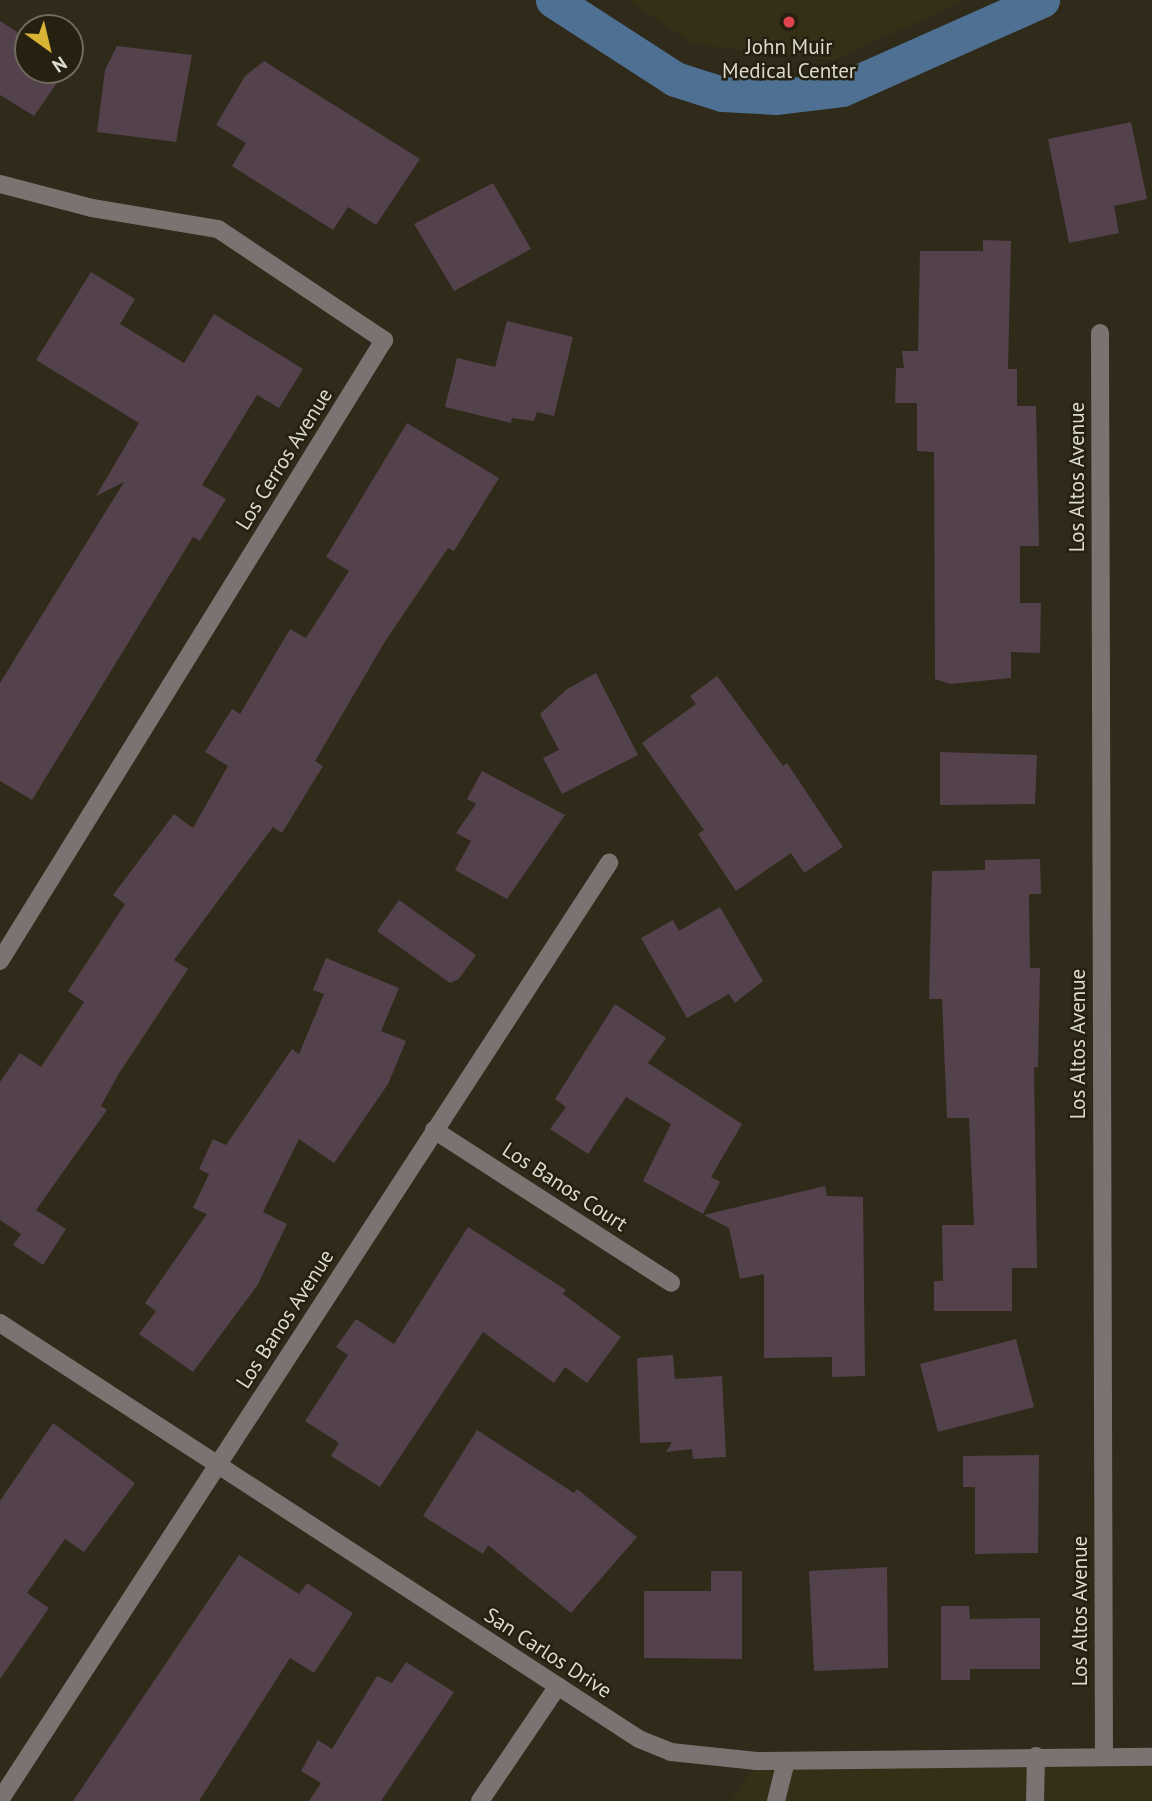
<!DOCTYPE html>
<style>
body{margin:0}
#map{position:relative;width:1152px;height:1801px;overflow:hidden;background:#2f2a1a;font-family:"PT Sans",sans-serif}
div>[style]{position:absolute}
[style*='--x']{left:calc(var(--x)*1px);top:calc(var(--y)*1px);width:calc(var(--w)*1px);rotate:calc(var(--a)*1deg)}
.built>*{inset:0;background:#362f18}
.canal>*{height:35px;margin:-17.5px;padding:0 17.5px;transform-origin:17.5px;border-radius:17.5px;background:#4d7093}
.building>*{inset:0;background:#53424c}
.minor>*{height:18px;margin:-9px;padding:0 9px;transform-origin:9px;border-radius:9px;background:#7c7272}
.dots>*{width:19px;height:19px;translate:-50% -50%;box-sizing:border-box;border:4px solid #252010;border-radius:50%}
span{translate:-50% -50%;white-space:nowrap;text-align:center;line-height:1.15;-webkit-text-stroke:5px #252010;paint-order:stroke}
.poi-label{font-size:21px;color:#dddad0}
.street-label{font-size:21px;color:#dddad0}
.north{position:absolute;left:14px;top:14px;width:70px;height:70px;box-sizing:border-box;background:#252010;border:2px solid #6f6a5d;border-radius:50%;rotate:146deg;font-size:19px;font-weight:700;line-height:28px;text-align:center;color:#dddad0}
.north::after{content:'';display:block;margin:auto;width:24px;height:32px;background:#d8b434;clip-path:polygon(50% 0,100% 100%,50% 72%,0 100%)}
</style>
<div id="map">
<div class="built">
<div style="clip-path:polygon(627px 0,966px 0,834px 60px,693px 44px)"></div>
<div style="clip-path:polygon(1152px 1757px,1152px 1801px,731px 1801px,757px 1761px)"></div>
</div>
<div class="canal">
<div style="--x:553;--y:0;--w:145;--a:32.9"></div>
<div style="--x:675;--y:79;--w:49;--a:17.7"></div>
<div style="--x:722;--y:94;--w:53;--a:3.2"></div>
<div style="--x:775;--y:97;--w:67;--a:-6.8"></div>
<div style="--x:842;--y:89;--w:219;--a:-24"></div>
</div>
<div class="building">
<div style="clip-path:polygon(0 21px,28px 39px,28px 70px,66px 70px,34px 116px,0 95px)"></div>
<div style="clip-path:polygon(117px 46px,192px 55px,176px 142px,97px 132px,105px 70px)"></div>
<div style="clip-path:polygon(264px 61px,420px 159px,376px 225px,348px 207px,333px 230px,232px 166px,246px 143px,216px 125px,245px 76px)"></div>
<div style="clip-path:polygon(1131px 122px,1147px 199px,1114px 206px,1119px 233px,1069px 243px,1048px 139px)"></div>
<div style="clip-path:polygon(493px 183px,531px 249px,454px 291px,414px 224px)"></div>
<div style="clip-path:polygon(983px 240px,1011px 241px,1008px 369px,1017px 369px,1017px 406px,1036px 406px,1039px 546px,1020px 546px,1020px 603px,1041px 603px,1040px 653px,1011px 652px,1011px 678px,950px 684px,935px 679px,934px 452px,917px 451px,917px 403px,895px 403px,896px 368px,904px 368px,902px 351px,918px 351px,920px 251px,983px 251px)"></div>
<div style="clip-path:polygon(91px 272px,135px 299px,120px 324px,184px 363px,214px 314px,303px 369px,279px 408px,257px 395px,202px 485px,226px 499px,200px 541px,193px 537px,32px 800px,0 781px,0 683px,124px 482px,96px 496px,139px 423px,36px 360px)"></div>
<div style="clip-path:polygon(507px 321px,573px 337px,554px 416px,537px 412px,534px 421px,512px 418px,511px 423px,445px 407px,457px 358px,495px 367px)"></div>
<div style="clip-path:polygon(407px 423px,499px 478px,454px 551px,448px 548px,384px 643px,315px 761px,323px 766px,282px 833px,273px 827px,174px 960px,188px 969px,118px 1075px,101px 1106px,107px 1110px,36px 1210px,66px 1229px,43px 1265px,13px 1245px,21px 1234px,0 1220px,0 1082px,20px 1053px,41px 1067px,84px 1002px,68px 991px,125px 904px,113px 895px,174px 814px,193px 828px,228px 766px,205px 752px,232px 709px,240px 714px,290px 629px,306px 638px,349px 571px,326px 557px)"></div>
<div style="clip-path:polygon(596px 673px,638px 755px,562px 794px,543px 758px,559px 750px,540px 714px,567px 689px)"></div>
<div style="clip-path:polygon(717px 676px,783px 766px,787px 763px,843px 847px,804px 873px,791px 853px,736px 891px,698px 834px,704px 830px,642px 743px,696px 704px,690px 696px)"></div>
<div style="clip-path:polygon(940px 752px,1037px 755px,1035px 804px,940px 805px)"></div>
<div style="clip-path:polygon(482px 771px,565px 815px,507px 899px,455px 870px,471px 841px,456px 833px,476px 804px,467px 799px)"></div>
<div style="clip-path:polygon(1040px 859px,1041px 894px,1029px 894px,1030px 968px,1040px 968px,1038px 1067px,1034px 1067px,1037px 1268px,1012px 1268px,1012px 1311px,934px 1311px,934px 1281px,943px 1281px,942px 1225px,974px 1225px,969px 1118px,947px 1118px,942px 999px,929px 999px,932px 871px,985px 870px,985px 860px)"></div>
<div style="clip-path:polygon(399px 900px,476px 955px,459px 979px,450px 983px,377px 931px)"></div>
<div style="clip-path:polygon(720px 907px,763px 981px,735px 1003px,729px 994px,687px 1018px,641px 938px,673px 920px,679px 931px)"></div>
<div style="clip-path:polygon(326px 958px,399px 988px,381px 1031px,406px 1041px,388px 1084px,334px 1163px,299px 1139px,263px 1212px,287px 1224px,257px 1286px,193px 1372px,139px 1334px,156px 1311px,145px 1303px,207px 1214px,193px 1208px,209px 1174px,199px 1169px,213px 1139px,226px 1145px,292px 1049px,299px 1054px,324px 994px,313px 990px)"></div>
<div style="clip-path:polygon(615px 1004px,666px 1038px,648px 1063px,742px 1124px,711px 1177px,720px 1182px,703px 1214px,643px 1181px,671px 1124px,626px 1097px,588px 1154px,550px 1129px,566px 1107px,555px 1099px)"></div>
<div style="clip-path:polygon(825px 1186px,827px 1196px,863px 1197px,865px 1376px,832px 1377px,832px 1357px,764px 1358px,764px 1274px,740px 1279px,729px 1228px,704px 1215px)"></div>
<div style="clip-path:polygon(468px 1227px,566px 1290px,563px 1294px,621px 1337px,587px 1383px,565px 1367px,554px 1383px,483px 1332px,380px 1487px,331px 1456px,339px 1443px,305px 1421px,348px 1355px,336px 1347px,356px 1319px,394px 1344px)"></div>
<div style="clip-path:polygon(1016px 1339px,1034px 1407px,938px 1432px,920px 1364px)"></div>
<div style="clip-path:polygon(673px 1355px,675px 1379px,722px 1376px,726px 1457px,693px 1459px,692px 1449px,666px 1452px,672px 1442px,640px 1443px,637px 1358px)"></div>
<div style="clip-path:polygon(53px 1423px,135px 1483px,84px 1552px,65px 1539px,27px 1593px,49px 1608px,0 1679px,0 1501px)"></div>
<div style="clip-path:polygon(477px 1430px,574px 1493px,577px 1489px,637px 1537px,571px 1613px,488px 1545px,483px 1554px,423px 1516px)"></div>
<div style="clip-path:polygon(1039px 1455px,1038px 1553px,975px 1554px,975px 1487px,963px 1487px,963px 1456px)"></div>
<div style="clip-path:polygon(239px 1555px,299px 1594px,307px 1583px,353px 1613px,314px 1673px,290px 1658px,199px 1801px,73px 1801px)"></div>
<div style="clip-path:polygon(887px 1567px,888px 1668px,814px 1671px,809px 1571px)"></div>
<div style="clip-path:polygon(711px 1571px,742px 1571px,742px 1659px,644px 1658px,644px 1591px,711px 1591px)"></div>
<div style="clip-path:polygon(941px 1606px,969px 1606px,970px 1619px,1040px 1618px,1040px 1669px,970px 1669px,970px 1680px,941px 1680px)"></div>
<div style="clip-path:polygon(406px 1662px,454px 1692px,381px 1801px,309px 1801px,321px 1783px,301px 1771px,318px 1740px,332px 1749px,377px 1676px,392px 1683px)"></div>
</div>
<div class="minor">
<div style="--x:0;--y:184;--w:95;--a:14.6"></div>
<div style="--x:92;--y:208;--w:128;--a:9.5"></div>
<div style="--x:218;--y:229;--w:200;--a:33.8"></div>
<div style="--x:384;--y:340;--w:730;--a:121.73"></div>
<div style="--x:1100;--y:333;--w:1421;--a:89.84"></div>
<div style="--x:434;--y:1130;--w:282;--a:32.8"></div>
<div style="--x:0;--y:1323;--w:762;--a:33.06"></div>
<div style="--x:639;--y:1739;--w:35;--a:22"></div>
<div style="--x:671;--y:1752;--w:86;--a:6"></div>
<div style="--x:757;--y:1761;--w:395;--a:-0.6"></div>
<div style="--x:0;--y:1800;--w:1118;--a:-56.98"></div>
<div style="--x:480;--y:1801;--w:139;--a:-55.9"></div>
<div style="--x:776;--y:1801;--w:41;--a:-76"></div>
<div style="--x:1035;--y:1801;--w:45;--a:-88.7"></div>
</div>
<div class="dots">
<div style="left:789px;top:22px;background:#e0444e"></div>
</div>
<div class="poi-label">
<span style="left:789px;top:59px">John Muir<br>Medical Center</span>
</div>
<div class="street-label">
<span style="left:284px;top:459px;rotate:-58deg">Los Cerros Avenue</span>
<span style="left:1077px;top:477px;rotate:-90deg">Los Altos Avenue</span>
<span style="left:1078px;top:1044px;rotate:-90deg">Los Altos Avenue</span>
<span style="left:565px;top:1187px;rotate:33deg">Los Banos Court</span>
<span style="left:285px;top:1319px;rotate:-57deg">Los Banos Avenue</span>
<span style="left:1080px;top:1611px;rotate:-90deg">Los Altos Avenue</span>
<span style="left:548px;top:1653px;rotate:33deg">San Carlos Drive</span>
</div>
<div class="north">N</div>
</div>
